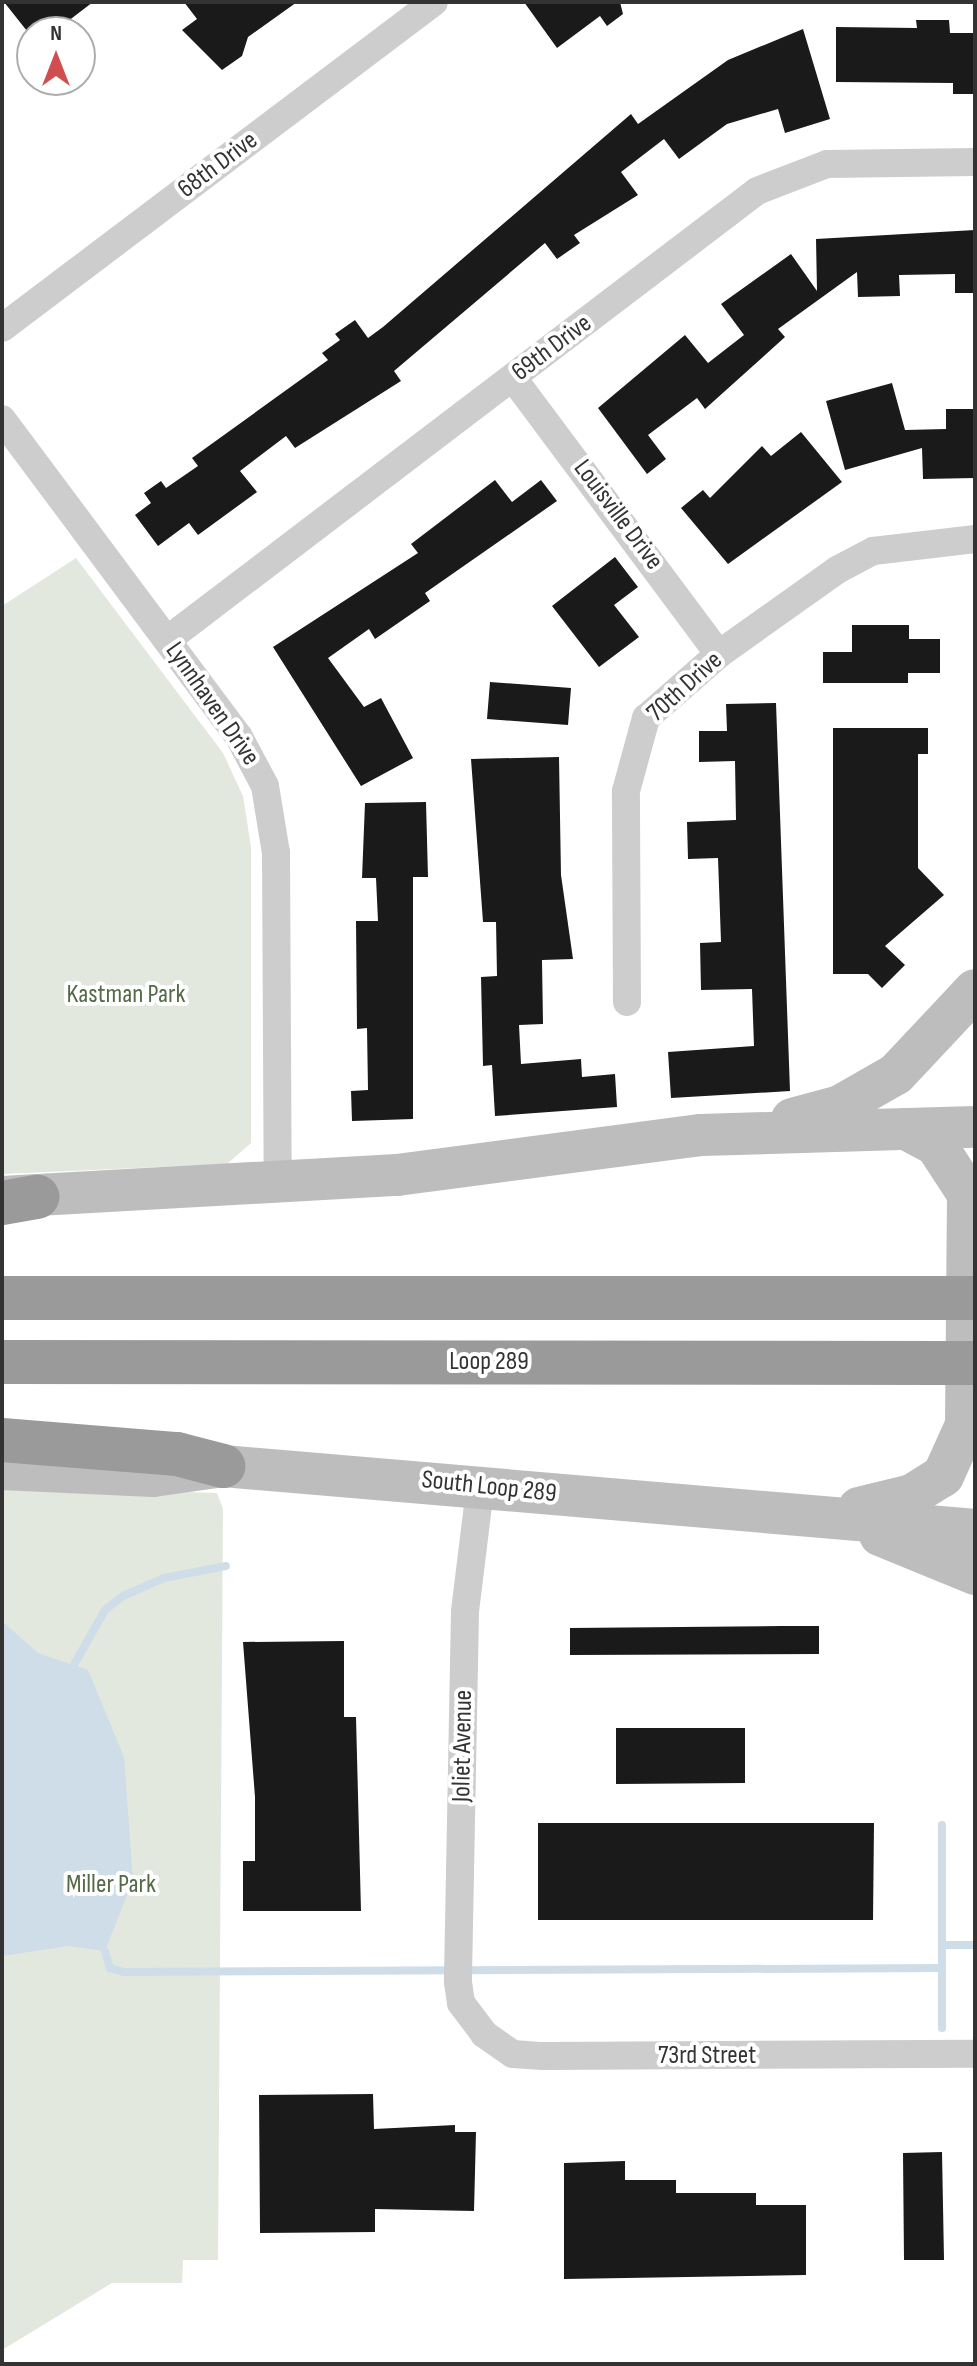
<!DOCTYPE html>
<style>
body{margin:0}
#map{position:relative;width:977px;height:2366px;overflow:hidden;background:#fff;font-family:"Sofia Sans Condensed",sans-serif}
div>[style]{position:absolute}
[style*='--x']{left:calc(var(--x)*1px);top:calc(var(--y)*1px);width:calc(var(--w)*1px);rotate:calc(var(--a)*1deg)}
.green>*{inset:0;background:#e2e8dd}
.water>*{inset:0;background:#cfdde8}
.stream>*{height:8px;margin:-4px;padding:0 4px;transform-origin:4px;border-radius:4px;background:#cfdde8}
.building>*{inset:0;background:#1a1a1a}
.minor>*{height:28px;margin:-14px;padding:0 14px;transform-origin:14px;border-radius:14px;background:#cdcdcd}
.secondary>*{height:42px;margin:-21px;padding:0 21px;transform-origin:21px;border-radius:21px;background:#bdbdbd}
.motorway>*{height:44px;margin:-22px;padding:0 22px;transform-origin:22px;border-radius:22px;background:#9a9a9a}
.motorway-bridge>*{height:44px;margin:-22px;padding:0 22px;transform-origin:22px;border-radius:22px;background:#9a9a9a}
span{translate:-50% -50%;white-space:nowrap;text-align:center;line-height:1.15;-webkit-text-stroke:8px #fff;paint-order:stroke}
.street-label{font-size:26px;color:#333}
.park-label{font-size:26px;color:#536a45}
.frame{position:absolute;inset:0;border:4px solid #333;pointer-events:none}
.north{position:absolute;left:16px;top:16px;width:80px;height:80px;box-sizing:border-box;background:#fff;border:2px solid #adadad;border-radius:50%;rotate:0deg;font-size:22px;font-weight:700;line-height:32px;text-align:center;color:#333}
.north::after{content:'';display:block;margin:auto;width:28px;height:36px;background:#d04e4f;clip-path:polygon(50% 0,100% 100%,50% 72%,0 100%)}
</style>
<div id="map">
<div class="green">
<div style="clip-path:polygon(76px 558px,223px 753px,243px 796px,251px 847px,251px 1143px,227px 1164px,2px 1174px,2px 606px)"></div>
<div style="clip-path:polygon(2px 1486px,217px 1493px,223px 1509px,218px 2260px,183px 2260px,182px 2283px,112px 2283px,2px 2350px)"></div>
</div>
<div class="water">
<div style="clip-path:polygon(2px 1621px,38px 1653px,88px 1670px,124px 1757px,133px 1880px,105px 1951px,68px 1946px,2px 1956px)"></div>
</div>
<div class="stream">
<div style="--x:75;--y:1663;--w:61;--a:-60.5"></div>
<div style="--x:105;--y:1610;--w:23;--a:-38"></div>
<div style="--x:123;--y:1596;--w:45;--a:-23.7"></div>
<div style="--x:164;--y:1578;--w:63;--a:-11"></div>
<div style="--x:942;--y:1825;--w:203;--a:90"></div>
<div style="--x:942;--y:1945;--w:33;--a:0"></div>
<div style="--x:105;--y:1951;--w:18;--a:74"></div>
<div style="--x:110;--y:1968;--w:15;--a:16"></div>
<div style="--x:124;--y:1972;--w:818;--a:-0.28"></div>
</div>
<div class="building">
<div style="clip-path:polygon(4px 2px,93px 2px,59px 28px,54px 22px,43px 31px,37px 23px,27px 31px)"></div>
<div style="clip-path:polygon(184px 2px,297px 2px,248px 37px,242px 56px,222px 70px,182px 30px,197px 19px)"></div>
<div style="clip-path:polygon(524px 2px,620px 2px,623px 14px,607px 26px,600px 16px,557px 48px)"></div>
<div style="clip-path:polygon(916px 20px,949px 20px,950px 33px,975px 33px,975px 94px,953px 94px,953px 83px,836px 82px,836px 27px,917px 28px)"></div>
<div style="clip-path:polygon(803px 29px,830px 119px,785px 133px,778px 109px,727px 124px,679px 159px,664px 139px,621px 172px,638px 195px,574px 235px,580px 243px,557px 259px,545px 243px,394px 371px,401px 381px,295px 448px,286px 436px,240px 471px,257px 492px,198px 535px,189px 523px,158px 546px,135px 515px,151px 503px,144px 493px,161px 481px,166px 488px,198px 466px,192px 458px,328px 360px,322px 353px,340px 340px,335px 334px,355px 320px,368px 338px,383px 327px,631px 114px,638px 124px,728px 60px)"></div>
<div style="clip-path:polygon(975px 230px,975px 293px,955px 293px,955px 274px,899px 275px,900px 296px,858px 297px,857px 272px,778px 329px,785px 337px,705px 409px,697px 398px,648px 435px,666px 459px,647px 474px,598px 408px,685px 335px,708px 363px,744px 335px,721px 304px,791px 254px,817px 291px,816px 239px)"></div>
<div style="clip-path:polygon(892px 383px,905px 430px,946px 429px,946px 409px,975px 409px,975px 478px,923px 479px,922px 448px,845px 470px,826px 401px)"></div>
<div style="clip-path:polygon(801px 432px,842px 482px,728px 564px,681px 508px,703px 490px,710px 498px,762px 446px,771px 456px)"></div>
<div style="clip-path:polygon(495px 480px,512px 502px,541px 480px,557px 501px,425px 593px,430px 601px,375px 639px,369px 629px,328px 658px,364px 707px,381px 698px,413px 758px,361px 786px,273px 647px,418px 553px,411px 544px)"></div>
<div style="clip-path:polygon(615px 557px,638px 587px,614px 605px,639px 637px,599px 667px,552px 606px)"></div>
<div style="clip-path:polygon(852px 625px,909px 625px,909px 639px,940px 639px,940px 673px,908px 673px,908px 683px,823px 683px,823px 652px,852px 652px)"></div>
<div style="clip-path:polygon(490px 682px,571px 688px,568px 725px,487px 719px)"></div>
<div style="clip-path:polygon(776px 703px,790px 1091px,671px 1098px,668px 1052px,754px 1046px,752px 989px,701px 990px,700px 943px,721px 942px,718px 858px,688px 859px,687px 822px,736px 820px,735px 761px,699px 762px,699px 731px,727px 731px,726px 704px)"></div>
<div style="clip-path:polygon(833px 728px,928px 728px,928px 754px,918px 754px,918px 868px,944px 895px,885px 946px,905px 965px,882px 988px,868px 974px,833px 974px)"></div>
<div style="clip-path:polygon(559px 757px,561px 875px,573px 959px,542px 960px,543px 1024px,519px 1025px,521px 1064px,581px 1059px,582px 1077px,615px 1074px,617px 1107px,495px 1116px,492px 1065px,483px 1066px,481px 977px,497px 976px,496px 922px,483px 922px,471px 759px)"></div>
<div style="clip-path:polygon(426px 802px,428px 877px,413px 877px,413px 1119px,352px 1121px,351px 1091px,368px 1090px,367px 1028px,357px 1029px,356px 921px,378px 921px,376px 878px,362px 878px,365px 803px)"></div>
<div style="clip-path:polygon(781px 1626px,819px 1626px,819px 1654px,570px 1655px,570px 1628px)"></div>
<div style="clip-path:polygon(344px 1641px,344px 1717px,356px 1717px,361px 1911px,243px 1911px,243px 1861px,255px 1861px,255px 1797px,243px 1642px)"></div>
<div style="clip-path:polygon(616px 1728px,745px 1728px,745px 1783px,616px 1784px)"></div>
<div style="clip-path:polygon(538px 1823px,874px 1823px,873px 1920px,538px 1920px)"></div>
<div style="clip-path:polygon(373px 2094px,374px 2129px,455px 2125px,455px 2132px,476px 2132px,474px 2211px,375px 2209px,375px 2232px,260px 2233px,259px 2095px)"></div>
<div style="clip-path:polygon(942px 2152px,944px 2260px,904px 2260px,903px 2153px)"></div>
<div style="clip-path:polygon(625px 2161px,625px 2180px,676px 2180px,676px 2193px,756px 2193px,756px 2205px,806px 2205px,806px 2275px,564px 2279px,564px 2163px)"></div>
</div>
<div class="minor">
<div style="--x:2;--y:328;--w:541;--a:-37.04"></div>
<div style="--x:513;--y:378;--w:344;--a:53.3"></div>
<div style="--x:2;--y:419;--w:397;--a:53.3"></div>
<div style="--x:239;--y:737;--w:55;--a:62"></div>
<div style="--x:265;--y:786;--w:68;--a:80.7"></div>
<div style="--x:276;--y:853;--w:332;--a:89.7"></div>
<div style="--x:167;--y:640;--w:741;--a:-37.27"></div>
<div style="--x:757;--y:191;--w:75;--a:-21.1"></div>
<div style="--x:827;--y:164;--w:148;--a:-0.8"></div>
<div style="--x:627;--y:1002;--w:211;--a:-90.3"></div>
<div style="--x:626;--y:791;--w:76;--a:-74.7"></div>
<div style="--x:646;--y:718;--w:97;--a:-41.2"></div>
<div style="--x:719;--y:654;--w:145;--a:-35.4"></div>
<div style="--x:837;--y:570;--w:41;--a:-27.8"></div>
<div style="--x:873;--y:551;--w:103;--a:-6.7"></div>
<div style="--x:480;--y:1489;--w:124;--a:97"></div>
<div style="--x:465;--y:1612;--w:370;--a:91.1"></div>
<div style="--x:458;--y:1982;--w:21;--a:82"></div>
<div style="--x:461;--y:2003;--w:39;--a:53"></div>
<div style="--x:484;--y:2034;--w:35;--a:35"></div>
<div style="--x:513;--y:2054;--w:30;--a:4"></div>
<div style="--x:543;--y:2056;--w:432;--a:-0.3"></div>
</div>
<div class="secondary">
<div style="--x:792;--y:1119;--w:50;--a:-15.2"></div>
<div style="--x:840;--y:1106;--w:64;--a:-29.7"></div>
<div style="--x:896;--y:1074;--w:115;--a:-46.8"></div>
<div style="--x:2;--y:1197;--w:396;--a:-3.2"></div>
<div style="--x:397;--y:1175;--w:307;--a:-7.5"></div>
<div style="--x:701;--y:1135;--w:274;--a:-1.7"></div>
<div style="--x:2;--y:1469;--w:151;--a:2.7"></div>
<div style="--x:153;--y:1476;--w:71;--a:-8.1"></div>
<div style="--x:223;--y:1466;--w:755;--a:4.86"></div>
<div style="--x:859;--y:1508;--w:55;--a:-13.8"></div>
<div style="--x:912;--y:1495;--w:36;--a:-32"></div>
<div style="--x:943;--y:1476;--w:56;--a:-65.7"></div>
<div style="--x:966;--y:1425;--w:231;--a:-89.5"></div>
<div style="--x:968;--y:1194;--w:59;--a:-123.1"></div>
<div style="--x:936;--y:1145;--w:34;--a:-152"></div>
<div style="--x:880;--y:1535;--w:103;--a:22.3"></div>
</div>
<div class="motorway">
<div style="--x:2;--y:1203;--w:36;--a:-10"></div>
<div style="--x:2;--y:1298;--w:946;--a:0"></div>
<div style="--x:2;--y:1362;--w:946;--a:0.06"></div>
<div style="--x:2;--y:1440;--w:176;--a:4.6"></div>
<div style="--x:177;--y:1454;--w:48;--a:14.6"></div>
</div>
<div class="motorway-bridge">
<div style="--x:948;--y:1298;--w:27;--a:0"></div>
<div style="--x:948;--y:1363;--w:27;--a:0"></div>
</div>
<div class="street-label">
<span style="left:218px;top:165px;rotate:-37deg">68th Drive</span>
<span style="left:552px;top:348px;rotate:-37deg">69th Drive</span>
<span style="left:618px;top:515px;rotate:53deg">Louisville Drive</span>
<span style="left:685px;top:687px;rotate:-42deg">70th Drive</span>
<span style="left:212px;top:704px;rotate:55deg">Lynnhaven Drive</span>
<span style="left:489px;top:1362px">Loop 289</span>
<span style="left:489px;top:1487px;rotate:6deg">South Loop 289</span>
<span style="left:463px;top:1746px;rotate:-89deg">Joliet Avenue</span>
<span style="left:707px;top:2056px">73rd Street</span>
</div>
<div class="park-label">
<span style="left:126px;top:995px">Kastman Park</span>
<span style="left:111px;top:1885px">Miller Park</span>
</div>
<div class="frame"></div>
<div class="north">N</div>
</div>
